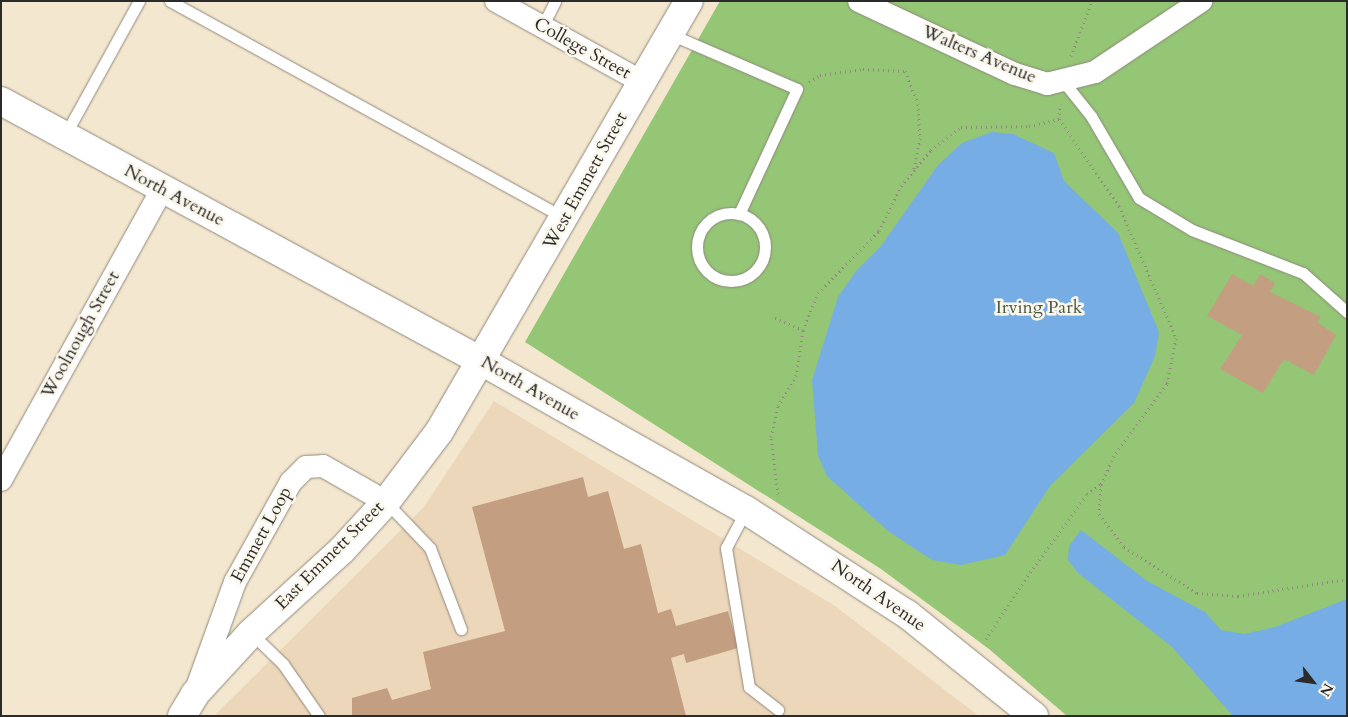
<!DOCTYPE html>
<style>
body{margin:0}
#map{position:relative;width:1348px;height:717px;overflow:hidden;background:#f4e7cf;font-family:Cardo,serif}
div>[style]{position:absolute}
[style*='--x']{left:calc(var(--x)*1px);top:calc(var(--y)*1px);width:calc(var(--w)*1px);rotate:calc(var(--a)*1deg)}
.built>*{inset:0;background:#edd7bb}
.green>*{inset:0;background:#94c676}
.water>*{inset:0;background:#76ade5}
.building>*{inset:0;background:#c39e80}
.path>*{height:3px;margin-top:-1.5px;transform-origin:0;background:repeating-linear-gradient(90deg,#90897d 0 1px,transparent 0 5px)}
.roads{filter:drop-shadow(0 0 1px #90897d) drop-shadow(0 0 1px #90897d)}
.service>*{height:11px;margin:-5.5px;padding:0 5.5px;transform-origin:5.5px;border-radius:5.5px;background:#fff}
.service>.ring{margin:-5.5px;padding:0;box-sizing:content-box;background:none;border:11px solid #fff;border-radius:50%}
.minor>*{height:22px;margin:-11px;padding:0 11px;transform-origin:11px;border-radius:11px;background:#fff}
.tertiary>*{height:28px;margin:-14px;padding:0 14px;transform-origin:14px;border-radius:14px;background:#fff}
span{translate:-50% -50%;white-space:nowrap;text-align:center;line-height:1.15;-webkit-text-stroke:5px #fbf7ec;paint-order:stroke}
.street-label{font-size:18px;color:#2b2b2b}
.park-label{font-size:18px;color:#4a5a42}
.frame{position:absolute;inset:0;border:2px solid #2b2b2b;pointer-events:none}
.north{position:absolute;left:1288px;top:657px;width:50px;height:50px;-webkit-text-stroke:4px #fbf7ec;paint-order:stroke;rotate:120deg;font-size:14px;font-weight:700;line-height:20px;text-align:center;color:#2b2b2b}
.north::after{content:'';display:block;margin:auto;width:18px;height:22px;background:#2b2b2b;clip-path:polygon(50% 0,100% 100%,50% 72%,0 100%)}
</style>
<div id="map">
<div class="built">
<div style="clip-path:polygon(494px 401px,835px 606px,979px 716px,214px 716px,423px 508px)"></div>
</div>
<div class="green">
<div style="clip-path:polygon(720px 1px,1347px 1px,1347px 716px,1067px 716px,989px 649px,881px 569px,525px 342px)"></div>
</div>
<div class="water">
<div style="clip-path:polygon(992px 132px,1013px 134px,1054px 153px,1064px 181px,1118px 233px,1159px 332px,1155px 356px,1134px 403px,1050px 486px,1005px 555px,961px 565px,932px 560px,888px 531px,827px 476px,818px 456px,812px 380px,838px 297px,856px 271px,881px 246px,938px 165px,962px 143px)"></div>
<div style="clip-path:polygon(1081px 530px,1147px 581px,1205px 612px,1221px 630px,1244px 634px,1275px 627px,1347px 599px,1347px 716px,1233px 716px,1171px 646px,1078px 573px,1068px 560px,1069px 546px)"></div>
</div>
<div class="building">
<div style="clip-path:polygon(1232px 274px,1253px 286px,1260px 274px,1275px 283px,1270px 292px,1321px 317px,1317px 322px,1336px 335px,1314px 375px,1284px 359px,1263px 393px,1220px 369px,1242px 335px,1207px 316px)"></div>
<div style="clip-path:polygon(583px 477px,588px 497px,608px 491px,624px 549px,641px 544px,658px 613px,671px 609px,676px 626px,728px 611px,738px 648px,686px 663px,684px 654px,671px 658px,686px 716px,352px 716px,352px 698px,387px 688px,392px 700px,431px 689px,423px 652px,505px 631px,472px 507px)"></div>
</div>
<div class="path">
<div style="--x:1071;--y:56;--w:59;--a:-69.1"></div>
<div style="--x:809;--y:82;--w:13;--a:-32"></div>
<div style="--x:820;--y:75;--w:43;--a:-7.9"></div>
<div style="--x:863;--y:69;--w:42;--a:2.7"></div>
<div style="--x:905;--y:71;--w:35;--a:68"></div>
<div style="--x:918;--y:104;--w:34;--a:87"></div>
<div style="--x:920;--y:138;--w:33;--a:101"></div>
<div style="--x:1059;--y:119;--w:106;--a:55.4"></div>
<div style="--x:1119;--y:206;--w:144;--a:66.6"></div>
<div style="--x:1176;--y:338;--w:47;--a:101.1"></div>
<div style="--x:1167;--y:384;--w:89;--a:126.4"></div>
<div style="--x:1114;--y:456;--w:31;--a:115"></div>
<div style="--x:1101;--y:484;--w:30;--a:94"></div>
<div style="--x:1099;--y:514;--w:41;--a:52.9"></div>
<div style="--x:1124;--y:547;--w:86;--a:32.2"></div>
<div style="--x:1197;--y:593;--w:41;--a:4.2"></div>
<div style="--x:1238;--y:596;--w:110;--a:-8.9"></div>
<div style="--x:775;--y:318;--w:30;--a:23"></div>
<div style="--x:778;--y:494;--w:57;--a:-97"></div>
<div style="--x:771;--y:437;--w:32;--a:-77"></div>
<div style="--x:778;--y:406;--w:35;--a:-59"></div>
<div style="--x:796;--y:376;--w:47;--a:-81.3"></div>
<div style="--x:803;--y:330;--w:40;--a:-68"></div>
<div style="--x:818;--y:293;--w:87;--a:-45.5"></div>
<div style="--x:879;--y:231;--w:50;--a:-63.9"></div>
<div style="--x:901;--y:186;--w:47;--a:-50.2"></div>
<div style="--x:931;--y:150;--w:38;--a:-37"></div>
<div style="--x:961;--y:127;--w:68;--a:-0.8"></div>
<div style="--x:1029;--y:126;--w:31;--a:-13"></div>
<div style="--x:1059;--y:119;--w:15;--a:-86"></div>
<div style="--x:986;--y:639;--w:80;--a:-56.7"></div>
<div style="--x:1030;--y:572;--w:97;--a:-53.8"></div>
<div style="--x:1087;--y:494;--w:17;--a:-36"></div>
</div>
<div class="roads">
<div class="service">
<div style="--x:170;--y:1;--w:451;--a:28.8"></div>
<div style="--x:542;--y:27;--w:29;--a:-63"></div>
<div style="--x:670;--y:34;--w:138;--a:23.4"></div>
<div style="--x:797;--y:89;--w:138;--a:114.9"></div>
<div style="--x:1063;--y:81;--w:45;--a:51.3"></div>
<div style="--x:1091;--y:116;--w:95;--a:59.7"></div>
<div style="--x:1139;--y:198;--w:62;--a:31.1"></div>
<div style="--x:1192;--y:230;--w:119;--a:21.2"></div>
<div style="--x:1303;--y:273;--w:59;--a:41.6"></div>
<div style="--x:65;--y:135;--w:153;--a:-61.1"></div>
<div class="ring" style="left:697px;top:213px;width:57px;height:57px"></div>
<div style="--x:386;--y:502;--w:64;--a:46.3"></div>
<div style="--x:430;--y:548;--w:87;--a:69.1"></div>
<div style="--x:746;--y:510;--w:43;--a:117.8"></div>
<div style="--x:726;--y:548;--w:141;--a:80.6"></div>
<div style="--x:749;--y:687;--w:37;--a:38"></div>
<div style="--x:251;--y:633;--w:45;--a:44.1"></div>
<div style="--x:283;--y:664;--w:63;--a:55.3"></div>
</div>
<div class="minor">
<div style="--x:496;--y:1;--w:167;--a:29"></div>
<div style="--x:859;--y:1;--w:172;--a:25.1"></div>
<div style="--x:1015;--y:74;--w:34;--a:17"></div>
<div style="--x:1047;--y:84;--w:49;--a:-14"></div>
<div style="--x:1095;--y:72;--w:128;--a:-33.8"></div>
<div style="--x:1;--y:480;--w:332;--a:-61"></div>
<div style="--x:196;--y:690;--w:115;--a:-70.1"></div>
<div style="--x:235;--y:582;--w:115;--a:-60.8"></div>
<div style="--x:291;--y:482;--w:21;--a:-45"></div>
<div style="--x:306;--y:467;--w:17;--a:-3"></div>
<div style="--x:323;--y:466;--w:73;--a:29.7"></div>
</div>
<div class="tertiary">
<div style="--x:1;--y:101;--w:548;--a:28.44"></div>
<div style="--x:483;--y:362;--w:302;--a:29.4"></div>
<div style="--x:746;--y:510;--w:192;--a:32.9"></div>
<div style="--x:907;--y:614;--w:163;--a:38.8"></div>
<div style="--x:182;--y:716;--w:26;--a:-59"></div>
<div style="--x:195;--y:694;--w:83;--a:-47.4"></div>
<div style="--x:251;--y:633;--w:123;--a:-42.4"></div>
<div style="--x:342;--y:550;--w:65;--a:-47.5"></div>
<div style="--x:386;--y:502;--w:88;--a:-52.9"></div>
<div style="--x:439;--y:432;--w:498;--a:-59.9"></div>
</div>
</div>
<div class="street-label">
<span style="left:582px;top:49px;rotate:29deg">College Street</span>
<span style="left:979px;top:55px;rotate:23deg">Walters Avenue</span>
<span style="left:586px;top:181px;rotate:-61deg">West Emmett Street</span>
<span style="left:174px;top:196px;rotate:28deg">North Avenue</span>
<span style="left:81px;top:335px;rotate:-61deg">Woolnough Street</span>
<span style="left:530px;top:389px;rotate:30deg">North Avenue</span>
<span style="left:262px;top:535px;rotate:-61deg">Emmett Loop</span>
<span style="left:330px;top:556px;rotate:-45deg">East Emmett Street</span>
<span style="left:878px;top:596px;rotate:35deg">North Avenue</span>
</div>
<div class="park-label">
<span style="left:1039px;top:308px">Irving Park</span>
</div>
<div class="frame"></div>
<div class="north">N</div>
</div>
